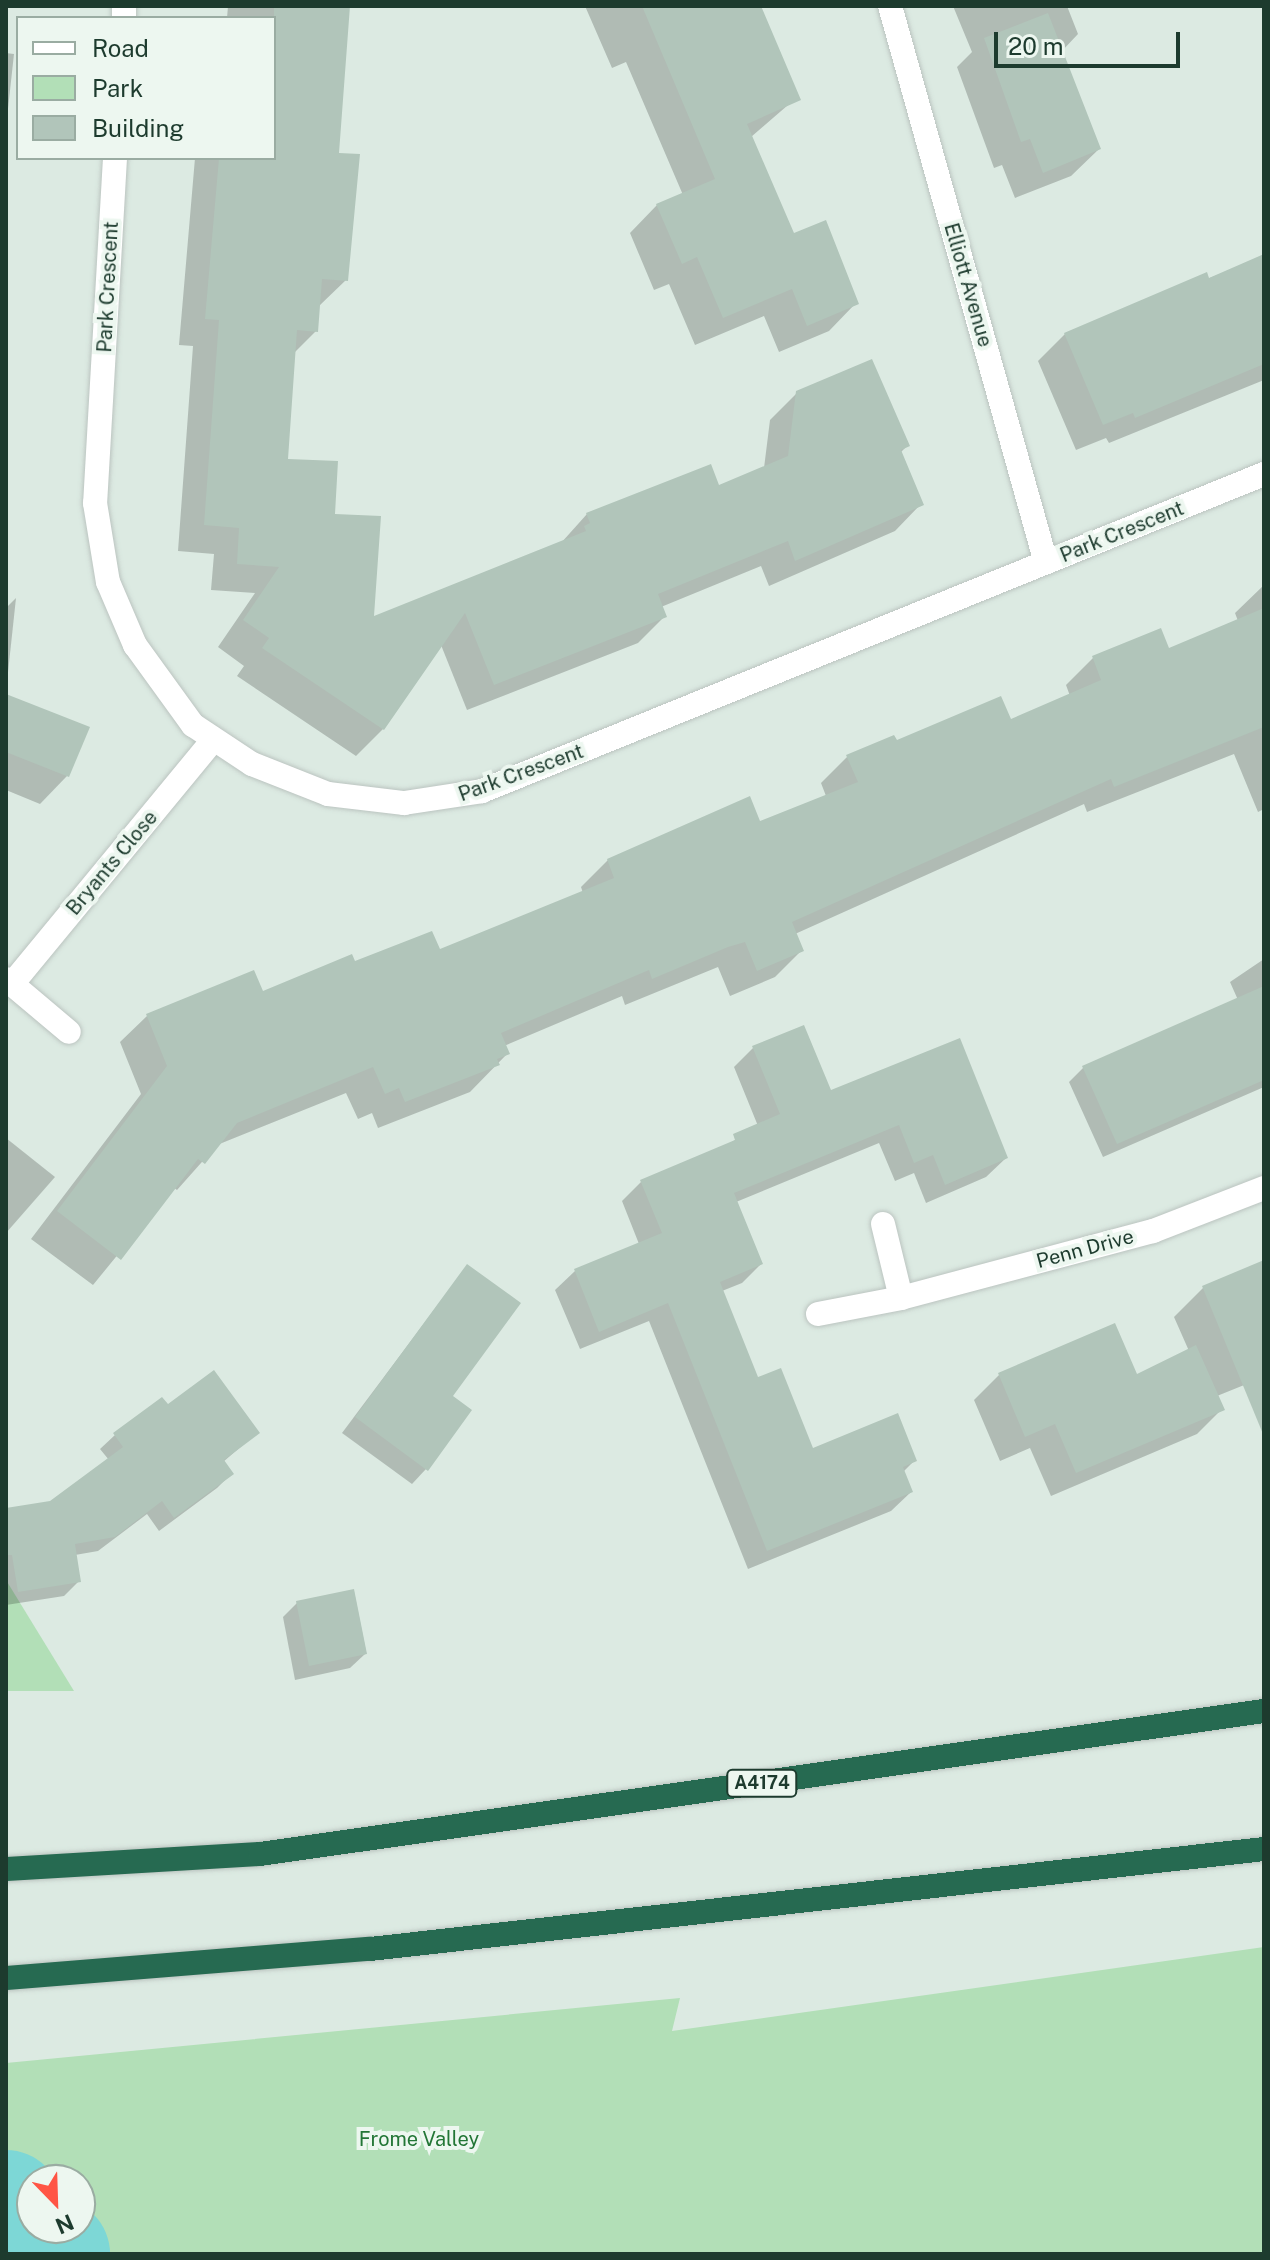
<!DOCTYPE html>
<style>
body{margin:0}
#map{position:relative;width:1270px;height:2260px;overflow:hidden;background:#dceae2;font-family:"Public Sans",sans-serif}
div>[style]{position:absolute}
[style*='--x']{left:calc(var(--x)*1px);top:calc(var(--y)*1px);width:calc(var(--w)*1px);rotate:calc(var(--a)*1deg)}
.green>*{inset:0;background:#b2dfb7}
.shadow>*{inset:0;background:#0003}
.river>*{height:112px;margin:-56px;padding:0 56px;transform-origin:56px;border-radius:56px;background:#7dd7d6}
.building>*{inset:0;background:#b1c5ba}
.roads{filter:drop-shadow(0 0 2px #bbc4c0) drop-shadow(0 0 2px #bbc4c0)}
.street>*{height:24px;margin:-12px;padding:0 12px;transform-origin:12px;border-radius:12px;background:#fff}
.highway>*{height:24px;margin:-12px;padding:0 12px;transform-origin:12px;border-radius:12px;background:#266a51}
span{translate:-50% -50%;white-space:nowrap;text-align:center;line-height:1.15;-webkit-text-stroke:8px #edf7f0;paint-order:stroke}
.shield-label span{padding:2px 6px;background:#edf7f0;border:2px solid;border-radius:6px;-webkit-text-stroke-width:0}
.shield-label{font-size:18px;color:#1d3b2e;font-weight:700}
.street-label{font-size:20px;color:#1d3b2e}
.park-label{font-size:20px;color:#237636}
.frame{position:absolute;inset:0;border:8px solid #1d3b2e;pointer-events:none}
.legend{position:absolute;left:16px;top:16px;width:260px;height:144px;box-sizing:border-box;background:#edf7f0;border:2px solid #9aaca2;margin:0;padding:10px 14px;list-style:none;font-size:24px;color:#1d3b2e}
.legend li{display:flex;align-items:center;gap:16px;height:40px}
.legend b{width:40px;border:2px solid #9aaca2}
.north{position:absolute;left:16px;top:2164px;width:80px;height:80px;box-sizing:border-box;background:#edf7f0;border:2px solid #9aaca2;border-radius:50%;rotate:157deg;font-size:22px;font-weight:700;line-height:32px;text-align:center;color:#1d3b2e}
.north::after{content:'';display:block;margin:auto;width:28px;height:36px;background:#ff5545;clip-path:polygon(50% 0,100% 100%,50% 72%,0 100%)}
.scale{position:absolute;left:994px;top:32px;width:186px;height:36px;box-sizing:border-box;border:4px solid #1d3b2e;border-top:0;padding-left:10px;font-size:24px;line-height:28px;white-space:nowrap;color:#1d3b2e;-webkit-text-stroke:6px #edf7f0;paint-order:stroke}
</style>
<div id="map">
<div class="green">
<div style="clip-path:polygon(6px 1580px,74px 1691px,6px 1691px)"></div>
<div style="clip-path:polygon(evenodd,1264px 1947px,1264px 2254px,6px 2254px,6px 2063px,680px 1998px,672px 2031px,1264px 1947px,32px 2180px,80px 2180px,80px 2228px,32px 2228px,32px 2180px)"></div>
</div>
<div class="shadow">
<div style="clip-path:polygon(228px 6px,348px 6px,337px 154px,346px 280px,319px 306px,316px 331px,293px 354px,286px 461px,333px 515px,371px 619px,561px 543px,587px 514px,718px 487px,764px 468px,770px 420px,797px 393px,907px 446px,900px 453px,921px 504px,895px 531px,769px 586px,761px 566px,661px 607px,665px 616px,638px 643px,467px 710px,441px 645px,383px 729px,356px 756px,237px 676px,244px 666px,218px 647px,255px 593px,211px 590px,214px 554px,178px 551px,193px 346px,179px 345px,195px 158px,274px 158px,274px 18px,227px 18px)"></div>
<div style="clip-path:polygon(585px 6px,745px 6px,788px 105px,751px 137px,793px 236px,856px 303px,829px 331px,779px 352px,764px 316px,695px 345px,669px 284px,654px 290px,630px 233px,657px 205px,683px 195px,626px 62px,612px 68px)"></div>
<div style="clip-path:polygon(953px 6px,1067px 6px,1078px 34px,1061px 52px,1099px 149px,1071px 176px,1015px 198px,1002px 165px,994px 168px,957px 67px,972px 52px)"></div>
<div style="clip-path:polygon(6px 53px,14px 54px,6px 127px)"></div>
<div style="clip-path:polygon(1264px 257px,1264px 380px,1109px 443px,1106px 438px,1076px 450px,1038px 361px,1065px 334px)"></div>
<div style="clip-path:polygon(1264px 585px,1264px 809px,1258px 812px,1234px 754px,1087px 812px,1084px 804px,795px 934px,802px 950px,775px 977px,730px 996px,718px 967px,625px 1005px,622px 996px,504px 1046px,507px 1054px,470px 1092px,378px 1128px,372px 1113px,358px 1119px,346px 1093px,217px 1145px,177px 1190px,173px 1187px,93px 1285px,31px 1239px,141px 1094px,120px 1042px,147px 1016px,262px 994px,354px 964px,439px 951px,583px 893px,581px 887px,608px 860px,759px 823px,826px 796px,821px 783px,848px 756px,1010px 721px,1070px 696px,1066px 685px,1093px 658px,1160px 631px,1168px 651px,1238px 621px,1235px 613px)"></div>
<div style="clip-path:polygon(16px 598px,6px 691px,6px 608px)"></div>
<div style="clip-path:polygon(6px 696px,67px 776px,40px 804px,6px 790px)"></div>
<div style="clip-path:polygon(1264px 959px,1264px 1087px,1103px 1157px,1069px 1082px,1084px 1067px,1238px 1000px,1230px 982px)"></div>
<div style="clip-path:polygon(753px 1048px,829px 1093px,1006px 1158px,986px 1177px,926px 1203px,914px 1173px,895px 1181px,879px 1143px,736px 1202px,761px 1264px,742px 1283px,722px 1291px,757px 1379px,812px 1451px,914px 1461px,903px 1472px,911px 1492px,891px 1511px,748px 1569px,649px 1321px,580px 1349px,555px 1290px,575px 1271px,639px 1244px,622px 1201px,641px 1182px,722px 1148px,758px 1126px,734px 1067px)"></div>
<div style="clip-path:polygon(6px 1138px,55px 1177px,6px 1233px)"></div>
<div style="clip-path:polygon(1258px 1265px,1264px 1276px,1264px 1377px,1217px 1396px,1222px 1409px,1197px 1434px,1051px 1496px,1030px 1448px,1000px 1461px,974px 1400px,999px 1375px,1136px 1376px,1189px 1351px,1174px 1317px,1203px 1288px)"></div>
<div style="clip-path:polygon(467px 1266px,450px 1396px,426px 1469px,412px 1484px,342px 1433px)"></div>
<div style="clip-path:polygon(168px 1407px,257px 1433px,223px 1462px,231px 1474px,217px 1488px,159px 1531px,147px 1514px,98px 1551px,75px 1555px,79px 1581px,64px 1596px,6px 1605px,6px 1510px,50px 1503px,109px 1460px,100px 1449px,115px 1435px)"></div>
<div style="clip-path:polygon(297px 1603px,365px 1654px,350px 1668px,295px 1680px,283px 1617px)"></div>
</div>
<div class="river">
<div style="--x:6;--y:2206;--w:68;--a:45"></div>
</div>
<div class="building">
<div style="clip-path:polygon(274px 6px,350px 6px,339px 153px,360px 154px,348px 281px,322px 279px,318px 332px,297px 330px,288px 459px,338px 461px,335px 514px,381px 516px,374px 616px,586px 531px,584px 526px,590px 523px,586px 513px,711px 464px,719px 485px,788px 456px,796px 391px,872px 359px,910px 446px,901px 450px,924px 505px,795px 561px,788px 541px,658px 594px,667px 617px,494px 685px,465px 613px,384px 730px,262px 648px,269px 638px,243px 620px,279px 567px,237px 564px,239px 528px,204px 525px,219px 320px,205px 319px,219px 158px,274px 158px)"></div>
<div style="clip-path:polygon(642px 6px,761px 6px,801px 100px,747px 124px,794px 233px,826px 220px,859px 304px,807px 326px,792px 289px,723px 318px,697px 257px,682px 264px,656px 204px,715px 179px)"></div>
<div style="clip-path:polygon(1048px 13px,1101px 149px,1043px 173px,1030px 139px,1021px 142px,984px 38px)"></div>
<div style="clip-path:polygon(1264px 254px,1264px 364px,1135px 418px,1133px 413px,1103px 425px,1064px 333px,1207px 272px,1209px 278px)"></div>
<div style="clip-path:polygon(1264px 608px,1264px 727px,1114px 787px,1111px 779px,792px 922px,804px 951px,757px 971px,745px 942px,728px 947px,652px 979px,649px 970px,501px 1033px,510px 1054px,497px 1059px,500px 1065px,405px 1102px,399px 1088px,385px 1094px,373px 1067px,237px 1123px,205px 1164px,198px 1159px,121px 1260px,57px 1211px,167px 1066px,146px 1014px,254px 970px,263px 991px,352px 954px,355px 961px,432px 931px,440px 949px,614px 878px,607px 859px,750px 796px,760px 821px,858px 782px,846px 755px,894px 735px,897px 740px,1001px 696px,1011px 719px,1101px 680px,1092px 656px,1161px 628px,1169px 648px)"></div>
<div style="clip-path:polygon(6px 694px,90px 727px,69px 777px,6px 752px)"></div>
<div style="clip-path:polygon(1264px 986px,1264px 1080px,1117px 1144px,1082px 1066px)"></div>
<div style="clip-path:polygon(804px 1025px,831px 1090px,960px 1038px,1008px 1158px,945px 1185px,933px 1155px,914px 1163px,899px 1125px,734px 1193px,763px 1264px,720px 1282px,758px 1377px,781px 1368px,813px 1448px,898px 1413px,917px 1461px,903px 1467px,913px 1492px,767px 1551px,668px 1303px,599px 1332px,574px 1269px,662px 1233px,640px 1180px,735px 1140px,733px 1134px,780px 1114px,752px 1046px)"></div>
<div style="clip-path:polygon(1264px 1260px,1264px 1434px,1263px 1434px,1202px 1286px)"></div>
<div style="clip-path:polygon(467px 1264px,521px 1303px,453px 1396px,472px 1410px,428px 1471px,355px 1417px)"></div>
<div style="clip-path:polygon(1115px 1323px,1137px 1374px,1196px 1345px,1225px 1410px,1076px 1473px,1055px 1424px,1025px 1437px,998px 1373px)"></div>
<div style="clip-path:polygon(214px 1370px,260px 1433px,224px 1460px,234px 1474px,174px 1518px,162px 1501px,115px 1537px,75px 1544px,81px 1582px,18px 1592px,12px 1555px,6px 1555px,6px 1508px,50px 1501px,123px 1447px,113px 1433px,162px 1397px,168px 1404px)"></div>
<div style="clip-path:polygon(354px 1589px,367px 1654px,309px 1666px,296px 1601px)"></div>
</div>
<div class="roads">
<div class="street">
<div style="--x:890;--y:6;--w:578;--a:74.35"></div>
<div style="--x:124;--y:18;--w:12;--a:-90"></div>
<div style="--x:115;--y:158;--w:346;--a:93.3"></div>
<div style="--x:95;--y:503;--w:80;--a:80.7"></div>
<div style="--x:108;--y:582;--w:69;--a:66.8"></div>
<div style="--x:135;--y:645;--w:99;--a:54.1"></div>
<div style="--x:193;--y:725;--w:71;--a:33.5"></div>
<div style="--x:252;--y:764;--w:82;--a:21.5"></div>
<div style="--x:328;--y:794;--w:77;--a:6.8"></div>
<div style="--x:404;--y:803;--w:79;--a:-8.7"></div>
<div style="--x:482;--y:791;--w:844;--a:-22.07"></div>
<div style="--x:6;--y:979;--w:82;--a:40.1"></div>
<div style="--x:12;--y:984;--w:315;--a:-50.5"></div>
<div style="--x:883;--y:1224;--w:76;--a:76.3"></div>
<div style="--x:818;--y:1314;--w:85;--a:-10.9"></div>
<div style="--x:901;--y:1298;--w:261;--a:-14.9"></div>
<div style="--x:1153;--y:1231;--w:119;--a:-21.2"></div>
</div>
<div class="highway">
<div style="--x:6;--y:1869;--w:254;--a:-3.4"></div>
<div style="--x:260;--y:1854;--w:1014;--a:-8.11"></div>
<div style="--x:6;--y:1978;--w:365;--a:-4.6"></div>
<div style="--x:370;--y:1949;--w:900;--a:-6.38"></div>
</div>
</div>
<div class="shield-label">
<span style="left:762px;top:1783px">A4174</span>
</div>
<div class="street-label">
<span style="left:968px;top:285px;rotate:74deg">Elliott Avenue</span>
<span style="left:108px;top:287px;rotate:-87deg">Park Crescent</span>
<span style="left:1122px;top:532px;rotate:-22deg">Park Crescent</span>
<span style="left:521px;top:773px;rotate:-20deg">Park Crescent</span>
<span style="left:112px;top:863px;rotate:-50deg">Bryants Close</span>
<span style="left:1085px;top:1249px;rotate:-15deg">Penn Drive</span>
</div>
<div class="park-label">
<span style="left:419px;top:2139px">Frome Valley</span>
</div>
<div class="frame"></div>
<ul class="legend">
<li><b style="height:10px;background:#fff"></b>Road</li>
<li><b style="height:22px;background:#b2dfb7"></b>Park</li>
<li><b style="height:22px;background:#b1c5ba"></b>Building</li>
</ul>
<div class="north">N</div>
<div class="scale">20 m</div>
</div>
